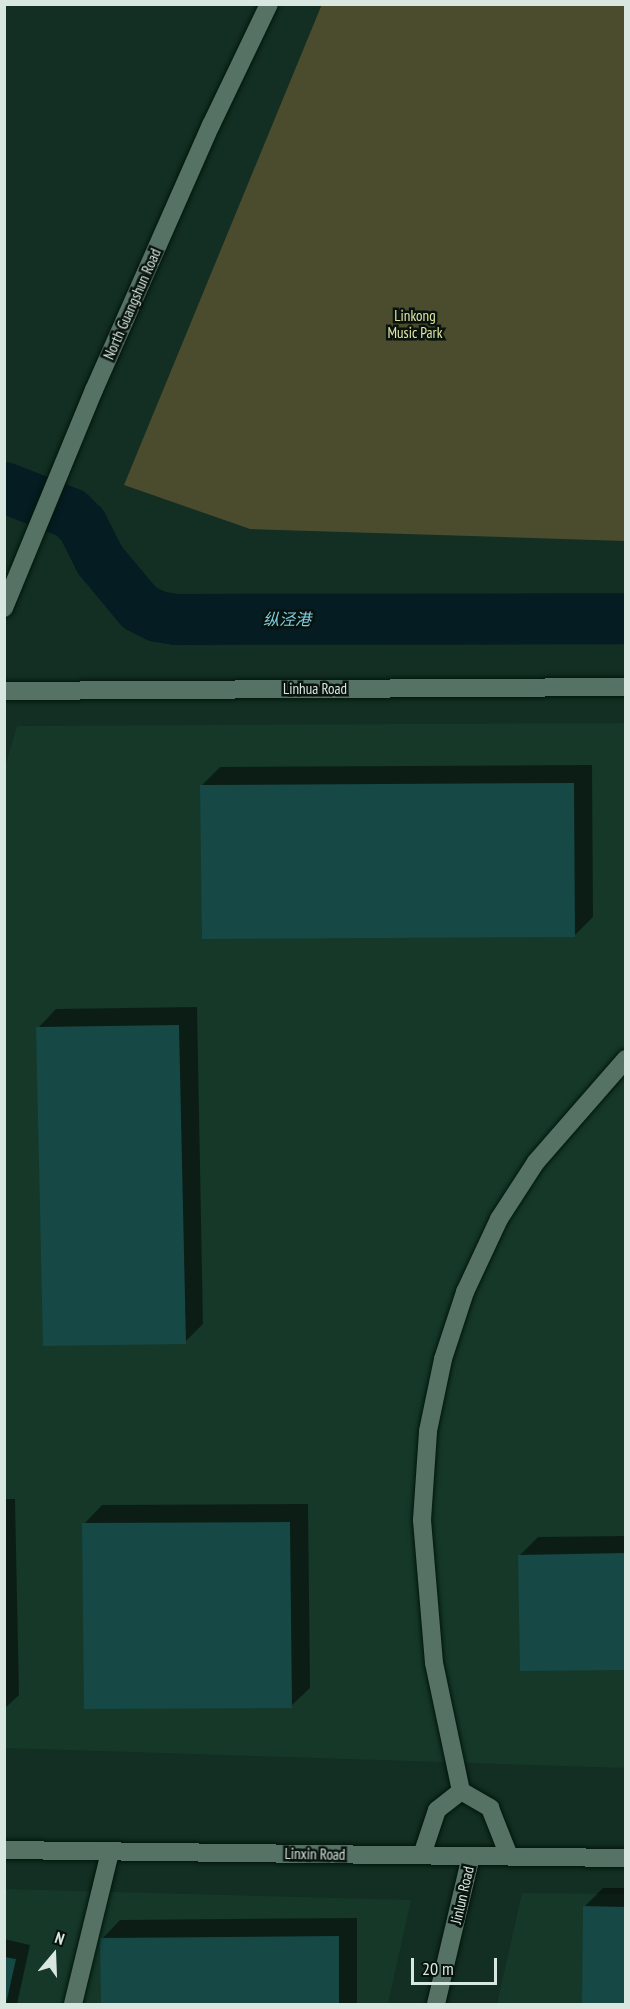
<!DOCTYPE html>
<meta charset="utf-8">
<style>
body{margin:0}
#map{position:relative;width:630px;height:2009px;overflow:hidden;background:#132e22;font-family:"PT Sans Narrow","Noto Sans SC",sans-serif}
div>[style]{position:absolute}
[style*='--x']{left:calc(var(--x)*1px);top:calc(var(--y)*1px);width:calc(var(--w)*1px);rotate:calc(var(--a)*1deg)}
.built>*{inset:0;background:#153829}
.green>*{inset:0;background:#4b4b2d}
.shadow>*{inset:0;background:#0007}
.river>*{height:51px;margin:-25.5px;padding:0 25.5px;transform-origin:25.5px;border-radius:25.5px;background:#041c22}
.building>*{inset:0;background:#164845}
.roads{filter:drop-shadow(0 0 2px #00160b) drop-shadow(0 0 2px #00160b)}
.minor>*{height:18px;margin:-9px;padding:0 9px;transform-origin:9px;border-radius:9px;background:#567264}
span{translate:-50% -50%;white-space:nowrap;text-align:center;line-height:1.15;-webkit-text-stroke:5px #08130e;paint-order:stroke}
.street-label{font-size:15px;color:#d8e7df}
.park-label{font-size:15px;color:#e4e6a5}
.water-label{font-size:16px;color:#7fcfe3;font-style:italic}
.frame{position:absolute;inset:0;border:6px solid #d8e7df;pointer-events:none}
.north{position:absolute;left:24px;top:1925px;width:60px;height:60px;-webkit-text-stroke:4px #08130e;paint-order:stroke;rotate:19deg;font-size:16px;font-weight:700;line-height:24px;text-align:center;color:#d8e7df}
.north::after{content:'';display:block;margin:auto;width:21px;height:27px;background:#d8e7df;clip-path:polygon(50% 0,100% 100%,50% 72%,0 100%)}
.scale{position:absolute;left:411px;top:1958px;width:86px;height:27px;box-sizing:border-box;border:3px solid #d8e7df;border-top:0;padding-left:8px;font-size:18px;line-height:21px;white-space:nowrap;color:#d8e7df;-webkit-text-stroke:4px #08130e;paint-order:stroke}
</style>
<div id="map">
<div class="built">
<div style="clip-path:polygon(625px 723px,625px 1768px,5px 1748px,4px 770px,17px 726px)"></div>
<div style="clip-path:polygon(5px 1889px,411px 1900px,388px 2004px,5px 2004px)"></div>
<div style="clip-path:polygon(522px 1893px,625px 1894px,625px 2004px,497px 2004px)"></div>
</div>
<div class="green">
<div style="clip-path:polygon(322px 4px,625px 5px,625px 541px,250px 529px,124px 485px)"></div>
</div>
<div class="shadow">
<div style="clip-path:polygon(592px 765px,593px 917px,574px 936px,202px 785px,220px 767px)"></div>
<div style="clip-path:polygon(197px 1007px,203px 1324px,185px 1342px,38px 1028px,56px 1009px)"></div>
<div style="clip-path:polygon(4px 1499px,15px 1499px,19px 1695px,4px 1709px)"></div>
<div style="clip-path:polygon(308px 1504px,310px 1688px,291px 1706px,84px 1524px,102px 1505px)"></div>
<div style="clip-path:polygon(626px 1536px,626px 1668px,519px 1556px,538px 1537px)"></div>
<div style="clip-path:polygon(603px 1888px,626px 1888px,626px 2004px,584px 2004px,584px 1907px)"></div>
<div style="clip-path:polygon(357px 1918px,357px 2004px,103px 2004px,102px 1939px,120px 1920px)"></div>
<div style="clip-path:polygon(4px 1939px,30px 1945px,17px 2004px,4px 2004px)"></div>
</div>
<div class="river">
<div style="--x:4;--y:487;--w:71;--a:21.5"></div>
<div style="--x:70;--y:513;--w:17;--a:45"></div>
<div style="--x:82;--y:525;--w:38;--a:63"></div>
<div style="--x:99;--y:559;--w:62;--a:50.2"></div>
<div style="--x:139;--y:607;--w:20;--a:27"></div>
<div style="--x:157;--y:616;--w:18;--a:9"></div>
<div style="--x:175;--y:619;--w:451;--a:-0.1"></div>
</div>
<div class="building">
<div style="clip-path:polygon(574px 783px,575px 937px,202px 939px,200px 785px)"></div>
<div style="clip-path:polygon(179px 1025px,186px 1344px,43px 1346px,36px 1027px)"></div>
<div style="clip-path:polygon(290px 1522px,292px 1708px,84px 1709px,82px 1523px)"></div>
<div style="clip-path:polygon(626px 1553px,626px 1670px,520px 1671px,518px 1555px)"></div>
<div style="clip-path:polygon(583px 1906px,626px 1907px,626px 2004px,582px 2004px)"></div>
<div style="clip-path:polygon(339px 1936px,339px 2004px,101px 2004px,100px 1938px)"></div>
<div style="clip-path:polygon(4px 1957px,16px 1959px,6px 2004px,4px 2004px)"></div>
</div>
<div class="roads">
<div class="minor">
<div style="--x:4;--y:608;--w:236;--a:-67.6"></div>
<div style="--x:94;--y:390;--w:290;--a:-66.2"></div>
<div style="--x:211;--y:125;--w:134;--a:-64.4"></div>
<div style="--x:4;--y:691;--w:622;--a:-0.37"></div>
<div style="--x:461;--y:1791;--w:131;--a:-101.9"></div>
<div style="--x:434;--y:1663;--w:144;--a:-94.8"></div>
<div style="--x:422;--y:1520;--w:89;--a:-86.1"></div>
<div style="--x:428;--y:1431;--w:74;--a:-78.2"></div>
<div style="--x:443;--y:1359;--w:71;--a:-71.8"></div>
<div style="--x:465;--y:1292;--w:81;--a:-65"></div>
<div style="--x:499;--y:1219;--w:68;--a:-57"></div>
<div style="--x:536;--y:1162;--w:137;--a:-48.9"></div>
<div style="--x:4;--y:1850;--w:622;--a:0.74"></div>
<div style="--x:422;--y:1855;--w:47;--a:-71.6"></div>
<div style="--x:437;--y:1810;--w:31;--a:-38"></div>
<div style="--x:461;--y:1791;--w:34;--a:30"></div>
<div style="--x:490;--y:1808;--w:52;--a:68.4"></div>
<div style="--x:73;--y:2004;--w:156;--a:-76.3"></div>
<div style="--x:436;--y:2004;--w:152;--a:-76.7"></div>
</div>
</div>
<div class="street-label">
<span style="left:132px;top:304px;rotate:-66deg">North Guangshun Road</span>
<span style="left:315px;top:689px">Linhua Road</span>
<span style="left:315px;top:1854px;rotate:1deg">Linxin Road</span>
<span style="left:462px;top:1895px;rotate:-77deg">Jinlun Road</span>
</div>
<div class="park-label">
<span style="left:415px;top:324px">Linkong<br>Music Park</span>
</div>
<div class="water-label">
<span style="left:287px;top:619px">纵泾港</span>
</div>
<div class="frame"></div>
<div class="north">N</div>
<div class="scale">20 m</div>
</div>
